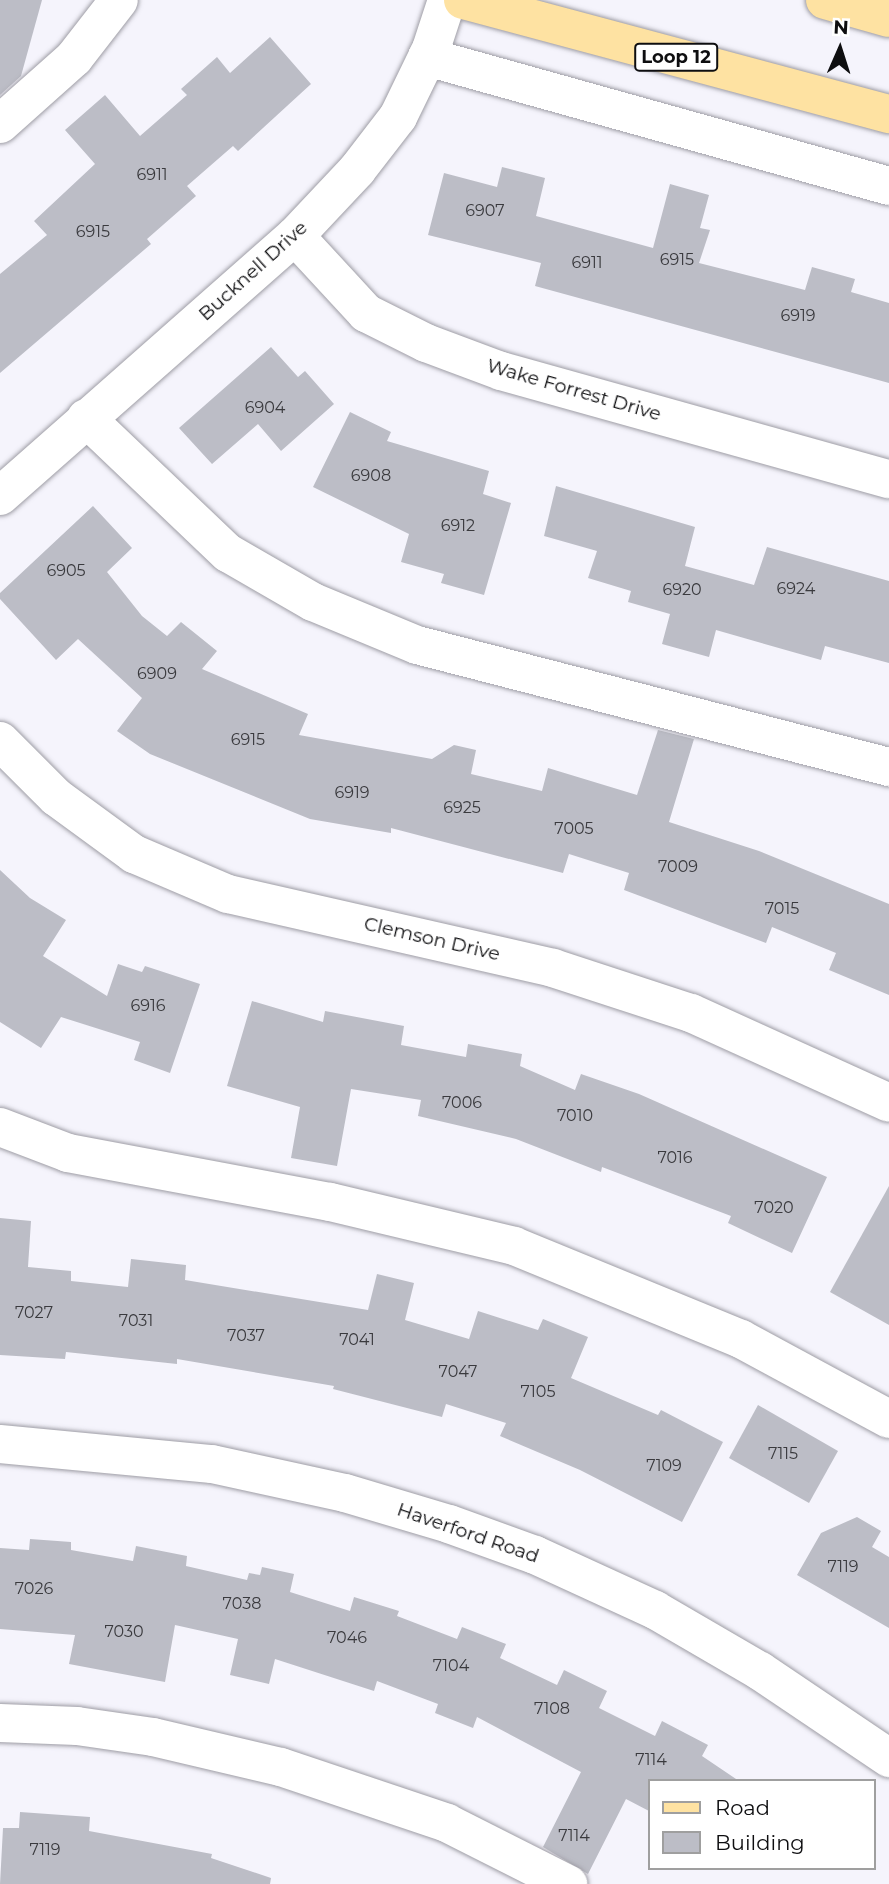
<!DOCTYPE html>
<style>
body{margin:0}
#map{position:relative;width:889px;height:1884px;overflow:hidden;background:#f5f4fc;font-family:Montserrat,sans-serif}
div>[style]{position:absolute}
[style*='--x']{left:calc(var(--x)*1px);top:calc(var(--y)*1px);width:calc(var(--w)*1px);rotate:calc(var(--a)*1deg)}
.building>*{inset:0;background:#bcbdc6}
.roads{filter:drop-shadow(0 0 2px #9e9da5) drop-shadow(0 0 2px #9e9da5)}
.minor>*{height:38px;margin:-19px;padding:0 19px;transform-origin:19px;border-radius:19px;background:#fff}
.major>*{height:38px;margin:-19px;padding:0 19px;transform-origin:19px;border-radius:19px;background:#fee2a2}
span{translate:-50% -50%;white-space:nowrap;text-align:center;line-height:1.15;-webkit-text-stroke:7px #fff;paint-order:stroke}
.number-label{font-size:16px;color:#3a3a3e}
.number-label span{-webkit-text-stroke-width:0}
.shield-label span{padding:2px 5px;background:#fff;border:2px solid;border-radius:5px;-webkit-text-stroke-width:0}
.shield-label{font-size:18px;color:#0e0e10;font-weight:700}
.street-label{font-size:19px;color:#0e0e10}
.legend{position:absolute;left:648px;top:1779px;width:228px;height:91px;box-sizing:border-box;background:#fff;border:2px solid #9f9f9f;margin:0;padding:9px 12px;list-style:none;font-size:21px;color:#0e0e10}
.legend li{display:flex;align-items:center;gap:14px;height:35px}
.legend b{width:35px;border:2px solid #9f9f9f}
.north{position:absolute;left:805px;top:14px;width:70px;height:70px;-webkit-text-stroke:5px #fff;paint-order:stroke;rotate:3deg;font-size:19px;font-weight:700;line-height:28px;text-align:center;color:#0e0e10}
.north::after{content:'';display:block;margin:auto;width:24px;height:32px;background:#0e0e10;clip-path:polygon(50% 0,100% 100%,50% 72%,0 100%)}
</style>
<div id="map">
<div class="building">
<div style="clip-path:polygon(0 0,42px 0,21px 76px,0 95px)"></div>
<div style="clip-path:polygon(270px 37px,311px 84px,238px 151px,233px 146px,187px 186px,196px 196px,147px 239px,151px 244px,0 373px,0 274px,47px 235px,34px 221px,95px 164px,65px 130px,105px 95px,140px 136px,187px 95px,181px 89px,217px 57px,230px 73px)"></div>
<div style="clip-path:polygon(502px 167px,545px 178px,536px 216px,653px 248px,670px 184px,709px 195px,700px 228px,710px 230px,699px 263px,805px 290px,812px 267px,855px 279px,851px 292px,889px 303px,889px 383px,535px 286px,541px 263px,428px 235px,444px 173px,497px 187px)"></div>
<div style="clip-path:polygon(271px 347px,298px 377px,305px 371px,334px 404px,281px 451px,258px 424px,212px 464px,179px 428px)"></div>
<div style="clip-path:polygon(350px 412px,391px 432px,387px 441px,489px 471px,483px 494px,511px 503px,484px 595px,441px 583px,444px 574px,401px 562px,409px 534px,313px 487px)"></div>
<div style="clip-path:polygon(556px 486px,695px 527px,685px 566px,754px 585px,767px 547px,889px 581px,889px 663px,825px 646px,821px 660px,716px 630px,709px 657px,662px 644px,670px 614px,628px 602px,631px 591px,588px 578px,597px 551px,544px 536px)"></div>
<div style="clip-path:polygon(93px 506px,132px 548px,107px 572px,142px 616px,167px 636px,181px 622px,217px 651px,202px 669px,308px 714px,299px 735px,432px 759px,454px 745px,476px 750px,471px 774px,542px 791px,548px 768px,637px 795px,658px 730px,694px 739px,669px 822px,759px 851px,889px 904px,889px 995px,829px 970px,836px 953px,772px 927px,766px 943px,624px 890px,629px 873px,569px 854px,563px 873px,391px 828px,391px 833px,310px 819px,150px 754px,117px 731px,142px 698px,78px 639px,56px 660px,0 599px,0 593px)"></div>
<div style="clip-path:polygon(0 870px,30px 898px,66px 920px,43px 956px,107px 996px,118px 964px,142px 972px,145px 966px,200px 984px,170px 1073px,134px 1060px,140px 1042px,61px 1017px,41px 1048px,0 1022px)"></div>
<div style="clip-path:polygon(252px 1001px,323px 1022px,325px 1011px,404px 1026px,401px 1045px,466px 1057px,468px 1044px,522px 1054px,520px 1066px,575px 1090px,581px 1074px,639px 1094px,827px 1177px,792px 1253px,728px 1223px,731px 1216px,602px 1167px,601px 1172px,516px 1139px,418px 1116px,421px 1100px,351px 1089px,337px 1166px,291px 1158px,300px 1107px,227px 1086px)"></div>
<div style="clip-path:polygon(889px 1186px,889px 1325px,830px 1292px)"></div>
<div style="clip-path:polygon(0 1218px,31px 1221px,28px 1267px,71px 1271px,71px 1281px,128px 1287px,131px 1259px,186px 1265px,185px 1280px,368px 1310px,377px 1274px,414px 1283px,405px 1320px,469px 1339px,478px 1311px,538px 1330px,543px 1319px,588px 1337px,571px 1378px,658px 1415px,661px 1410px,723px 1442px,682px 1522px,580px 1470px,500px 1436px,506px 1423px,446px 1404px,442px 1417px,333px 1389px,334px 1386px,177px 1359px,177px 1364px,66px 1352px,65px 1359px,0 1355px)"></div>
<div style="clip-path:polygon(758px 1405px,838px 1451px,809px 1503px,729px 1458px)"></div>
<div style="clip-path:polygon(857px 1517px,881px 1531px,872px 1547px,889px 1557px,889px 1628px,797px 1575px,821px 1533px)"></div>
<div style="clip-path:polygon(30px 1539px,71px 1542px,71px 1550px,133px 1561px,136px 1546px,187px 1556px,186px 1566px,247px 1580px,249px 1573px,260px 1575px,262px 1567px,294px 1574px,290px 1592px,350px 1611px,354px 1597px,399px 1611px,397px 1616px,457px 1639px,462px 1627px,506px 1644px,500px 1658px,557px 1685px,564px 1670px,607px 1691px,599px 1708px,655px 1736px,662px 1721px,708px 1745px,702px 1756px,739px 1781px,649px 1781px,649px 1811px,626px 1799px,588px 1874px,543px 1847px,581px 1772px,477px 1717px,473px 1728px,435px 1713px,438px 1704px,377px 1681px,374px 1691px,275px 1659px,269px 1684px,230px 1675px,238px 1639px,175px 1625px,165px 1682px,69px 1664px,75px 1635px,0 1629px,0 1548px,29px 1550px)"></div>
<div style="clip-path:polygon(20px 1812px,90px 1817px,89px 1831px,212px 1854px,211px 1858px,271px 1878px,270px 1884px,0 1884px,3px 1828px,19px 1828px)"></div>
</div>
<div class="roads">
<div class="minor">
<div style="--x:427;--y:57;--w:480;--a:15.6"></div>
<div style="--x:0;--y:124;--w:99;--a:-41.7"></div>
<div style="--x:74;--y:58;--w:73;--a:-52.2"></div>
<div style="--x:295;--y:236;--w:105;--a:47.3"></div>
<div style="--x:366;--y:313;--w:67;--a:26.6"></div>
<div style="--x:426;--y:343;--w:80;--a:20.5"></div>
<div style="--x:501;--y:371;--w:403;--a:15.6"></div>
<div style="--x:86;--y:418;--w:196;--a:43.6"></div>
<div style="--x:228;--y:553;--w:98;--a:30"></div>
<div style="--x:313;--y:602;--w:113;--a:22.5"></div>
<div style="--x:417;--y:645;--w:488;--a:14.5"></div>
<div style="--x:0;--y:496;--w:393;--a:-41.4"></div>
<div style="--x:295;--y:236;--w:91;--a:-46.8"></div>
<div style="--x:357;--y:170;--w:67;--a:-52.3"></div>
<div style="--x:398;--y:117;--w:76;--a:-64.1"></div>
<div style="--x:431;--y:49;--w:52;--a:-71.9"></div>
<div style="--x:0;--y:741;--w:79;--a:45"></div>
<div style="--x:56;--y:797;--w:97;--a:36.2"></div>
<div style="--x:134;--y:854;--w:102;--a:23.1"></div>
<div style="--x:228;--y:894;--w:333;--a:12.8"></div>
<div style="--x:553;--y:968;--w:145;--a:18.1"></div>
<div style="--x:691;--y:1013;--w:217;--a:24.4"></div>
<div style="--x:0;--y:1127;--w:73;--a:20.9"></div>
<div style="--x:68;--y:1153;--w:267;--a:10.6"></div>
<div style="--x:330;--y:1202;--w:189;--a:13.4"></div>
<div style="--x:514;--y:1246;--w:245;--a:22.3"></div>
<div style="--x:741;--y:1339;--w:168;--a:28.4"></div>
<div style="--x:0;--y:1444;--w:213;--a:5.4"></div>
<div style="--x:212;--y:1464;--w:136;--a:12.3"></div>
<div style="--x:345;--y:1493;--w:109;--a:16.6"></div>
<div style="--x:449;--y:1524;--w:91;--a:19.8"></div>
<div style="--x:535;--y:1555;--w:132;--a:24.6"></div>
<div style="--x:655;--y:1610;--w:121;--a:30.2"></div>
<div style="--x:760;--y:1671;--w:156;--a:34"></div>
<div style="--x:0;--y:1723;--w:77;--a:2.2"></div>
<div style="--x:77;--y:1726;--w:77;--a:8.2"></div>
<div style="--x:153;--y:1737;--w:131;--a:13.2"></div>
<div style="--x:281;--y:1767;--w:175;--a:18.6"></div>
<div style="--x:447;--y:1823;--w:136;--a:26.8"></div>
</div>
<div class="major">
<div style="--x:463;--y:0;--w:441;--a:15"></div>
<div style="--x:825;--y:0;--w:66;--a:15.7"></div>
</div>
</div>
<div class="number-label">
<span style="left:152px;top:175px">6911</span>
<span style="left:485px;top:211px">6907</span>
<span style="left:93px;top:232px">6915</span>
<span style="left:677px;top:260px">6915</span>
<span style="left:587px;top:263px">6911</span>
<span style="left:798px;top:316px">6919</span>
<span style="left:265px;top:408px">6904</span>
<span style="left:371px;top:476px">6908</span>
<span style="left:458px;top:526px">6912</span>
<span style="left:66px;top:571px">6905</span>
<span style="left:796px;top:589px">6924</span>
<span style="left:682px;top:590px">6920</span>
<span style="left:157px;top:674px">6909</span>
<span style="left:248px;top:740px">6915</span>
<span style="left:352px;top:793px">6919</span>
<span style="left:462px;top:808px">6925</span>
<span style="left:574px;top:829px">7005</span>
<span style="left:678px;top:867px">7009</span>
<span style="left:782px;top:909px">7015</span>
<span style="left:148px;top:1006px">6916</span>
<span style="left:462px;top:1103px">7006</span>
<span style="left:575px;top:1116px">7010</span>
<span style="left:675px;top:1158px">7016</span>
<span style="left:774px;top:1208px">7020</span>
<span style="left:34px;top:1313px">7027</span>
<span style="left:136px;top:1321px">7031</span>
<span style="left:246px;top:1336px">7037</span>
<span style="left:357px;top:1340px">7041</span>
<span style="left:458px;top:1372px">7047</span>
<span style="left:538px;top:1392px">7105</span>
<span style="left:783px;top:1454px">7115</span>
<span style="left:664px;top:1466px">7109</span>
<span style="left:843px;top:1567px">7119</span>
<span style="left:34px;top:1589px">7026</span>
<span style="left:242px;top:1604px">7038</span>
<span style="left:124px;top:1632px">7030</span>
<span style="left:347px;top:1638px">7046</span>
<span style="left:451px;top:1666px">7104</span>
<span style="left:552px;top:1709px">7108</span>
<span style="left:651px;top:1760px">7114</span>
<span style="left:574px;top:1836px">7114</span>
<span style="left:45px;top:1850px">7119</span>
</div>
<div class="shield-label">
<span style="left:676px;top:57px">Loop 12</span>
</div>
<div class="street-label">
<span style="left:253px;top:271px;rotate:-42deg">Bucknell Drive</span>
<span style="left:574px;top:390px;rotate:16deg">Wake Forrest Drive</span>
<span style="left:432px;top:939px;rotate:13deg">Clemson Drive</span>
<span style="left:468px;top:1533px;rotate:19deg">Haverford Road</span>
</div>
<ul class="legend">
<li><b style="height:9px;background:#fee2a2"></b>Road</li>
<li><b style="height:19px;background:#bcbdc6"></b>Building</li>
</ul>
<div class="north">N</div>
</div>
